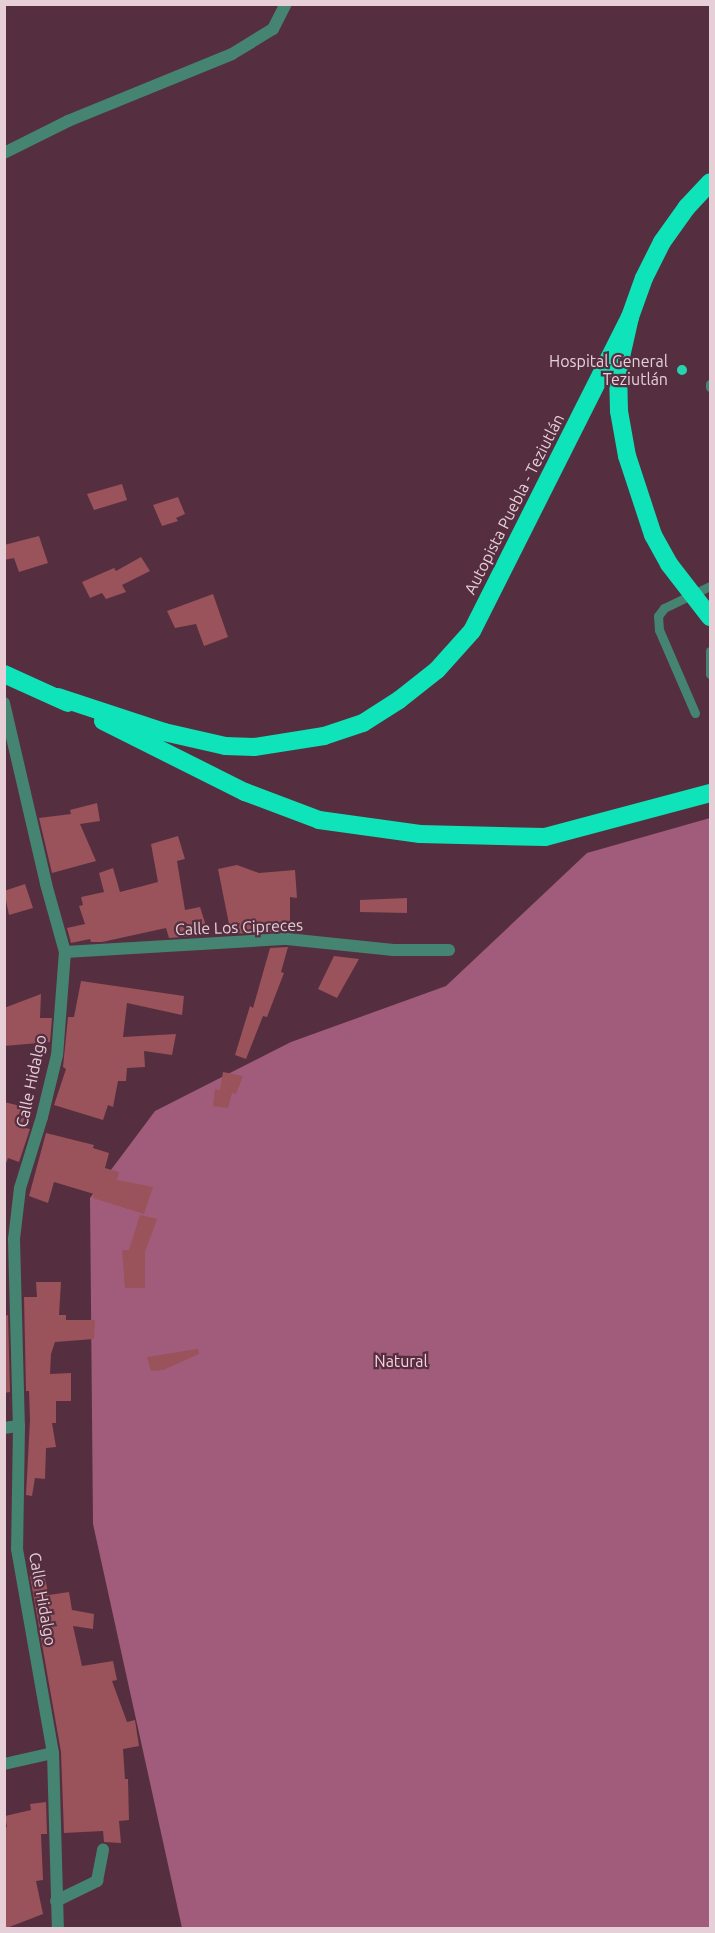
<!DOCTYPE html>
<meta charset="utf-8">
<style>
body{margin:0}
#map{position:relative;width:715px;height:1933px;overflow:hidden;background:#552f3f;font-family:Ubuntu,sans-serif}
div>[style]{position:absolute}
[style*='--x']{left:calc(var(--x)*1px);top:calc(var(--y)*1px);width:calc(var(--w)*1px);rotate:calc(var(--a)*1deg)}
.forest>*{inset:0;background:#a05c7a}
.building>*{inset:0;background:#9a525b}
.service>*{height:9px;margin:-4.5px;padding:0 4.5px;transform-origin:4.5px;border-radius:4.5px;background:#468472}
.minor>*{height:12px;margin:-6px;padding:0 6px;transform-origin:6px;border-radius:6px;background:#468472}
.motorway>*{height:18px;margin:-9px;padding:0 9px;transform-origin:9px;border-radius:9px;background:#0fe3ba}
.motorway-bridge>*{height:18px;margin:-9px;padding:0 9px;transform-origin:9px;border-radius:9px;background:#0fe3ba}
.dots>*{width:16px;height:16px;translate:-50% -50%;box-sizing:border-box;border:3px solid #552f3f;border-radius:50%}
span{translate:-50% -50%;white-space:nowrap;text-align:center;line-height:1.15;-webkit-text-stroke:4.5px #552f3f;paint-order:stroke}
.poi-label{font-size:16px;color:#e7cfd8}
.right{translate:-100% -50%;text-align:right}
.street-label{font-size:16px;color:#e7cfd8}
.park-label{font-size:16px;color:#fbd1e1}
.frame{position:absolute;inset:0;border:6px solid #e7cfd8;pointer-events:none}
</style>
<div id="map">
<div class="forest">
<div style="clip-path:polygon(710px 818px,710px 1928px,182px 1928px,93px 1524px,90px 1198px,155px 1111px,291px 1042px,446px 986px,587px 853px)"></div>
</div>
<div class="building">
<div style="clip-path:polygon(122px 484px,127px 500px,94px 510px,87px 494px)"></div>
<div style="clip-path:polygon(178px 497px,185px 514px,176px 518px,178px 521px,162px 526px,153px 505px)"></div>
<div style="clip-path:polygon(39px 536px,48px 563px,19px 572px,14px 558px,4px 560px,4px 545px)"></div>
<div style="clip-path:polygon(141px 557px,150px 571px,122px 585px,126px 592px,106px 599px,102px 593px,90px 598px,82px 582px,114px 568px,116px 571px)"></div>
<div style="clip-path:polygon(213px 594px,228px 637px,204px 646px,196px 624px,175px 628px,167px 611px)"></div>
<div style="clip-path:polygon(97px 803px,100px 821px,80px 824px,96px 861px,52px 873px,39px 818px,71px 814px,70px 810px)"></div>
<div style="clip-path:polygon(178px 836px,185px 859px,177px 861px,185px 910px,200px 907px,209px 935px,169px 938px,166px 928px,102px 942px,91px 942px,90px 939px,71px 943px,67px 928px,85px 924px,79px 906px,83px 905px,81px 897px,104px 892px,99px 873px,113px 868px,120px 892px,158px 882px,151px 844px)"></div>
<div style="clip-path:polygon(237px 865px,259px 873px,295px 870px,297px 898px,290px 897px,290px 931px,231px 934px,218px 869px)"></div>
<div style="clip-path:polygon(25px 884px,33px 908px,9px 915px,4px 891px)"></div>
<div style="clip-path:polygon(407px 898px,407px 913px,360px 912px,360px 900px)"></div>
<div style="clip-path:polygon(288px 947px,281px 972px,284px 973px,267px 1017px,263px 1016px,246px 1059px,235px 1055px,250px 1006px,253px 1008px,270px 948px)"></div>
<div style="clip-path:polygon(334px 956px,359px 959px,337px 998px,318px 989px)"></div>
<div style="clip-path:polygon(81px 981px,184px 996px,182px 1015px,127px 1003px,123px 1037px,176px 1034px,172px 1055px,144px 1051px,145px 1067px,127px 1068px,126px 1081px,118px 1081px,113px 1107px,108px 1105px,103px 1120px,54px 1105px,66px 1069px,63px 1067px,68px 1017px,74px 1017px)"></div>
<div style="clip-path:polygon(41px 994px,40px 1018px,52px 1018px,50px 1042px,4px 1046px,4px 1008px)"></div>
<div style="clip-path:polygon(223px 1072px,243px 1076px,236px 1094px,232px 1093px,228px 1108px,213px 1106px,215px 1089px,220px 1090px)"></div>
<div style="clip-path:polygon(4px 1102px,29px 1108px,21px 1127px,30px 1129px,19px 1162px,8px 1158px,5px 1166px)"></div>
<div style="clip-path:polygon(46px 1133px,94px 1145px,93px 1148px,109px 1153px,105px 1168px,119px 1172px,117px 1180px,153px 1187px,144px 1214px,93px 1198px,94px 1194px,54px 1182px,48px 1203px,29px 1196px)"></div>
<div style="clip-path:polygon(140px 1215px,157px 1219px,145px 1252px,145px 1288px,125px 1288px,122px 1250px,129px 1250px)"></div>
<div style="clip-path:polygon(36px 1282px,61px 1282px,59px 1315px,66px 1315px,66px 1320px,95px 1320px,94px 1339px,55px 1342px,51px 1354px,50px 1374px,71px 1373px,71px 1401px,56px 1401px,56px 1423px,52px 1423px,56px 1447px,46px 1448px,45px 1479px,35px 1478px,32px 1496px,26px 1495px,30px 1420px,29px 1391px,26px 1391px,24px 1297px,37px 1297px)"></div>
<div style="clip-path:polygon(8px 1315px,10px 1392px,4px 1393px,4px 1316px)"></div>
<div style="clip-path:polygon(198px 1349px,199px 1354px,163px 1370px,151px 1371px,147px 1357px)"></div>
<div style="clip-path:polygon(43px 1572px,49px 1595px,69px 1592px,72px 1610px,94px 1614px,93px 1629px,73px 1626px,82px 1666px,113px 1661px,117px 1680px,112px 1681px,127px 1722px,135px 1720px,139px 1746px,123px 1749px,125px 1779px,128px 1779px,129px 1820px,119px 1821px,121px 1843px,104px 1842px,103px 1831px,64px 1833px,61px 1752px,30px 1576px)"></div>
<div style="clip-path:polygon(46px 1802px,47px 1834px,41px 1834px,43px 1880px,36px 1881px,43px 1914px,4px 1929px,4px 1828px,7px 1827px,5px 1816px,31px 1810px,30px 1804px)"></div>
</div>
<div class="service">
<div style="--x:710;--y:384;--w:3;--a:90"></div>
<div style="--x:710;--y:651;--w:23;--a:90"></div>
<div style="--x:695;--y:713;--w:90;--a:-113.4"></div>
<div style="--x:659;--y:630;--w:14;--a:-94"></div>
<div style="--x:658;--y:616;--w:10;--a:-53"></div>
<div style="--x:664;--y:608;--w:51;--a:-25.6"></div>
</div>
<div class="minor">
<div style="--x:4;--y:153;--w:72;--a:-26.6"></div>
<div style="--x:68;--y:121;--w:177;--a:-22.2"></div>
<div style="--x:232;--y:54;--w:48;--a:-31.4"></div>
<div style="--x:273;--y:29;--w:28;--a:-63"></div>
<div style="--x:4;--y:703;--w:186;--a:76.9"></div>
<div style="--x:46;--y:884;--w:71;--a:74.4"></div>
<div style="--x:65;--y:952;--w:103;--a:94.4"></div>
<div style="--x:57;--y:1055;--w:64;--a:103.6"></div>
<div style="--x:42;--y:1117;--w:74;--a:107.2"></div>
<div style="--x:20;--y:1188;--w:51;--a:96.7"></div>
<div style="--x:14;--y:1239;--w:187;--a:88.5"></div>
<div style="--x:19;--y:1426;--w:123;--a:90.9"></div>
<div style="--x:17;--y:1549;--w:207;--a:80"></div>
<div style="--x:53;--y:1753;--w:175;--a:88.4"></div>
<div style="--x:65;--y:952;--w:222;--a:-3.4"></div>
<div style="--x:287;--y:939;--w:107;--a:5.9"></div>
<div style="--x:393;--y:950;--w:56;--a:0"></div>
<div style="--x:4;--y:1428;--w:15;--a:-8"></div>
<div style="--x:4;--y:1764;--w:50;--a:-12.7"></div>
<div style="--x:56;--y:1901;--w:46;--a:-26"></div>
<div style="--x:97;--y:1881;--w:32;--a:-79"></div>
</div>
<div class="motorway">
<div style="--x:653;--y:535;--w:83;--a:-108.2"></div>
<div style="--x:627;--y:456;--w:46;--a:-100.1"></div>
<div style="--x:619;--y:411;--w:41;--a:-91.4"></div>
<div style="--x:618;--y:370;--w:54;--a:-77.2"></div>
<div style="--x:630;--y:317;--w:41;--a:-70.3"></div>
<div style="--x:644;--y:278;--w:40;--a:-63.4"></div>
<div style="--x:662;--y:242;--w:43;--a:-54.5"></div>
<div style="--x:687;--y:207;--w:34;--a:-47"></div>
<div style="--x:4;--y:674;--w:70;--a:24.4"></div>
<div style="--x:58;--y:697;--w:112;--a:18.3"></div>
<div style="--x:164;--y:732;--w:63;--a:12.9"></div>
<div style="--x:225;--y:746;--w:29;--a:2"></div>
<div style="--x:254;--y:747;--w:71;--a:-8.9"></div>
<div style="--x:324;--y:736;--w:41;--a:-18.4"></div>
<div style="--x:363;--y:723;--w:43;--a:-32.6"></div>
<div style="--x:399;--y:700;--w:48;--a:-38.3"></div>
<div style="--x:437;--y:670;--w:52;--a:-48.1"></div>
<div style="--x:472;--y:631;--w:352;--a:-63.3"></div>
<div style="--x:103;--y:721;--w:159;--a:26.6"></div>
<div style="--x:245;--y:792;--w:79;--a:20.7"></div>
<div style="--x:319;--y:820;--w:102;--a:7.9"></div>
<div style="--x:420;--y:834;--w:125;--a:1.4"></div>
<div style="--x:545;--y:837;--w:171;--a:-14.9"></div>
</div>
<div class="motorway-bridge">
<div style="--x:653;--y:535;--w:33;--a:61"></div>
<div style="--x:669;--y:564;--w:67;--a:52.3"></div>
</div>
<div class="dots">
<div style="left:682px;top:370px;background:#24d5ae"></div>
</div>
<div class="poi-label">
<span class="right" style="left:668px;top:370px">Hospital General<br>Teziutlán</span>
</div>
<div class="street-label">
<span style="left:514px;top:504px;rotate:-63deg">Autopista Puebla - Teziutlán</span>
<span style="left:239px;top:927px;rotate:-2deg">Calle Los Cipreces</span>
<span style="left:31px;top:1081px;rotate:-78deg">Calle Hidalgo</span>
<span style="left:43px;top:1599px;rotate:80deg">Calle Hidalgo</span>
</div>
<div class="park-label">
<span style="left:401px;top:1361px">Natural</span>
</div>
<div class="frame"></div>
</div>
